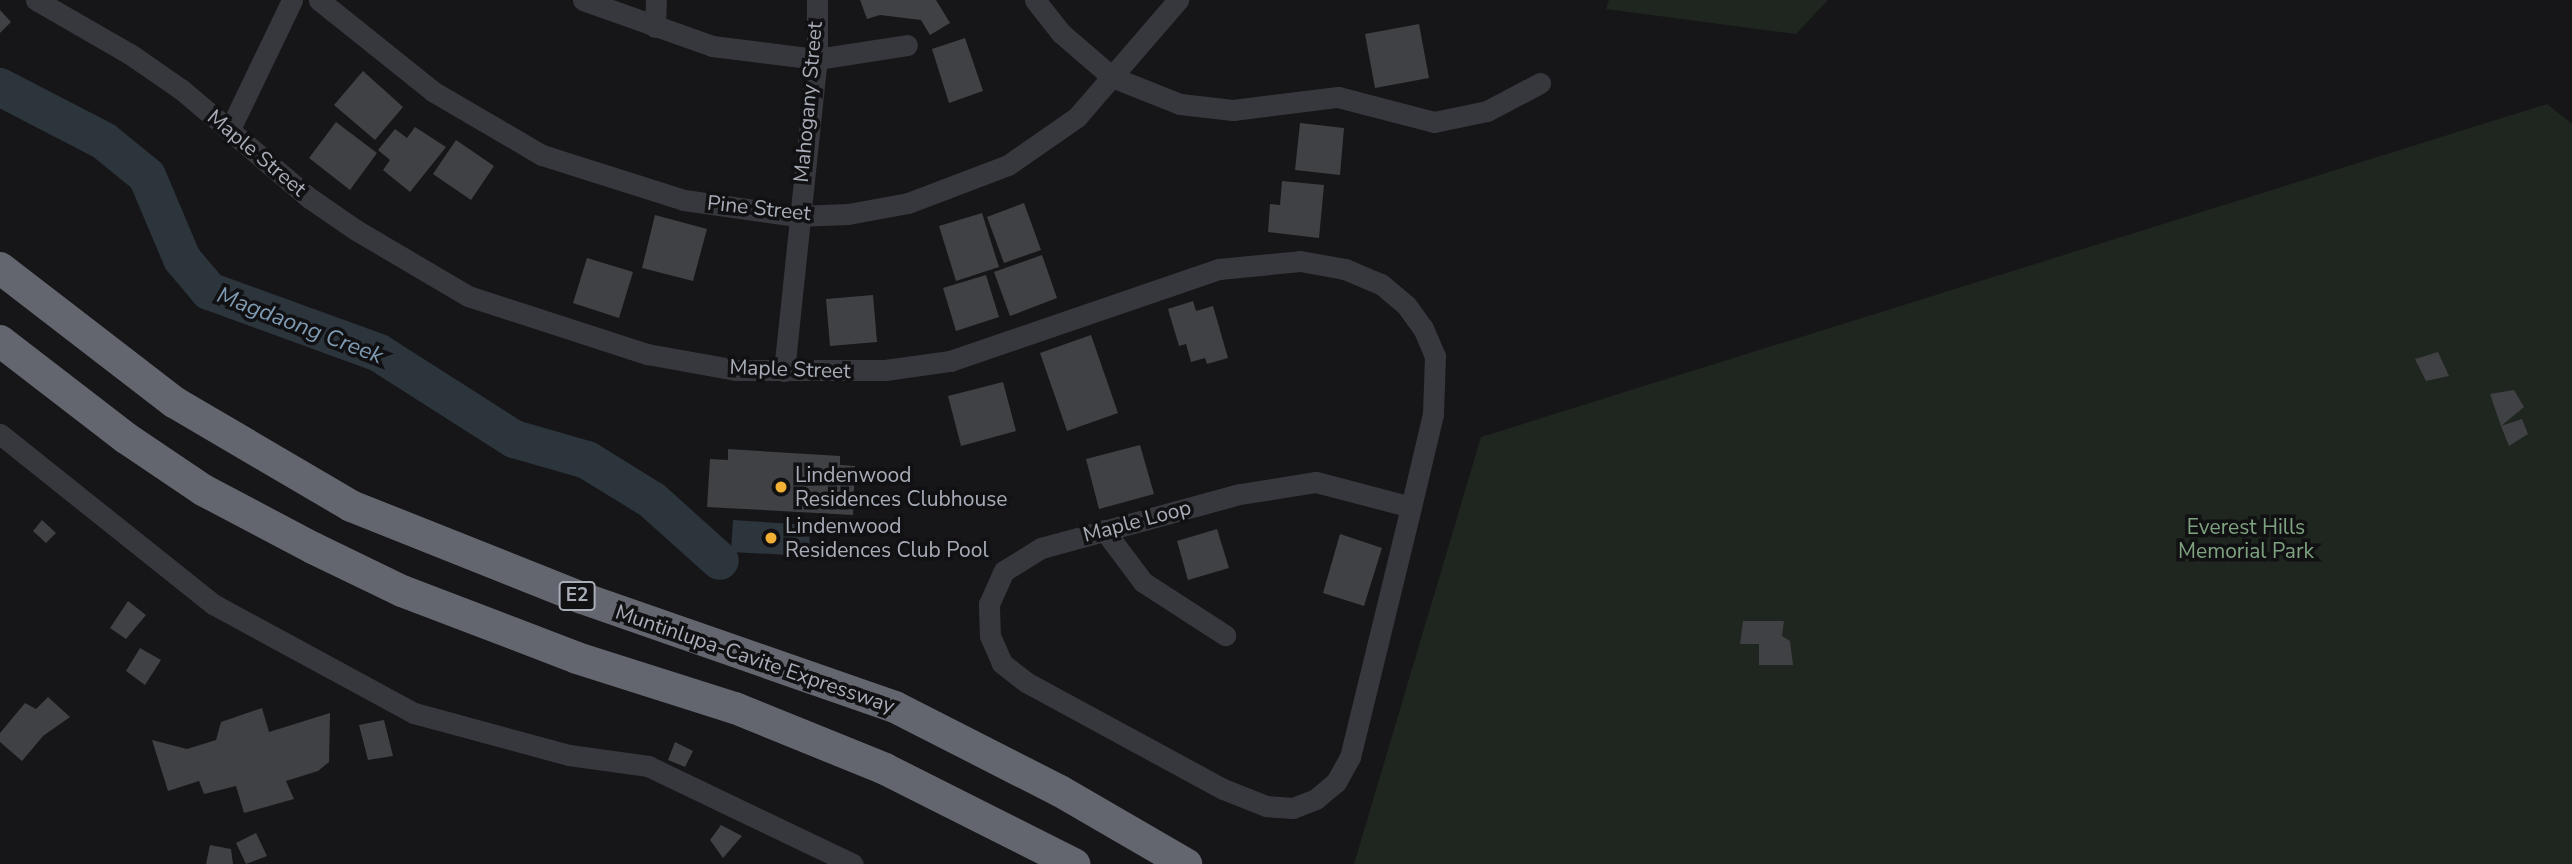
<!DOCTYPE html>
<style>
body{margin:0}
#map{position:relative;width:2572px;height:864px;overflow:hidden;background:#161618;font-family:"Nunito Sans",sans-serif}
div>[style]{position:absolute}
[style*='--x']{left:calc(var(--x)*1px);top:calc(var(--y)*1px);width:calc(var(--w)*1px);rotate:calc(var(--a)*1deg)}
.green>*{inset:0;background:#1e261f}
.water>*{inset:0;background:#2c353c}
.river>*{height:38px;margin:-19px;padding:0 19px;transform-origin:19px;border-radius:19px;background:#2c353c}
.building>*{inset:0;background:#404145}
.minor>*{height:21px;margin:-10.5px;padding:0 10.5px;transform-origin:10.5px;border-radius:10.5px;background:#37383d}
.highway>*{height:32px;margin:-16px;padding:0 16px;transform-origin:16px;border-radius:16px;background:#63666e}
.dots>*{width:19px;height:19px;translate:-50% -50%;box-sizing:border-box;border:4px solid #111113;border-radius:50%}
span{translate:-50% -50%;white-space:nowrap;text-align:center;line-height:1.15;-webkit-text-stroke:7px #111113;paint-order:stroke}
.shield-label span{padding:2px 5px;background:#111113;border:2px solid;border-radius:5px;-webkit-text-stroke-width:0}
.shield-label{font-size:19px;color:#a8adb8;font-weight:700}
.street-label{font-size:21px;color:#a8adb8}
.poi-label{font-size:21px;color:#a8adb8}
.left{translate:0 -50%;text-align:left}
.park-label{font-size:21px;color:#7fa381}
.water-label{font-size:23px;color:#7f9bb3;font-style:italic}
</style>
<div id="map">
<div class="green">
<div style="clip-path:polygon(1609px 0,1828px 0,1796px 34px,1606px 9px)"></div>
<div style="clip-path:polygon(2547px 104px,2572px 124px,2572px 864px,1354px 864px,1481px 437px)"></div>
</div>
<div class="water">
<div style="clip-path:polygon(733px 520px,810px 525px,809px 556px,731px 552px)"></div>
</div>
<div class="river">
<div style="--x:0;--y:87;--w:117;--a:27.4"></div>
<div style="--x:104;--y:141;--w:55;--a:39.1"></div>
<div style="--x:147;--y:176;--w:90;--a:67.1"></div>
<div style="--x:182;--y:259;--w:42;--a:49.8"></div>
<div style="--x:209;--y:291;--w:181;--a:20"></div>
<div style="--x:379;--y:353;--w:160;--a:32.5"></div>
<div style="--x:514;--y:439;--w:76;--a:16"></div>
<div style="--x:587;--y:460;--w:76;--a:31.6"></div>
<div style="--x:652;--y:500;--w:91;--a:41.9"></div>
</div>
<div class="building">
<div style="clip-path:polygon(860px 0,936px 0,950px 23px,930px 35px,921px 20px,880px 15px,867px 19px)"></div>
<div style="clip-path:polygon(0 10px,11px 22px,0 33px)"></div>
<div style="clip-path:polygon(1419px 24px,1429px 78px,1375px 88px,1365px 34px)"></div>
<div style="clip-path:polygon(965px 38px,983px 91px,949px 103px,932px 49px)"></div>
<div style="clip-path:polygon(363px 71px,403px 107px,375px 140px,334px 105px)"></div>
<div style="clip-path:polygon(336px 122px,377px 153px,350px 190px,309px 158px)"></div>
<div style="clip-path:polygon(1300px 123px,1344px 128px,1340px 175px,1295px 170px)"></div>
<div style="clip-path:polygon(415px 127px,446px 147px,410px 192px,383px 170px,390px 160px,378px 150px,395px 129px,407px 138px)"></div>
<div style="clip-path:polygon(456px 140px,494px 166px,471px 200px,433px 174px)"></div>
<div style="clip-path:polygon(1282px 181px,1324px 185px,1319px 238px,1268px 232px,1270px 204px,1280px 205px)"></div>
<div style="clip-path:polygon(1024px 203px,1041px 250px,1004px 263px,987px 217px)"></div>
<div style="clip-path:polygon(982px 213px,999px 267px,956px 281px,939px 226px)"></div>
<div style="clip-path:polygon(655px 215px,707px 229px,693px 281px,642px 268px)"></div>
<div style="clip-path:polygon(1042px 255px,1057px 298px,1010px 316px,994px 272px)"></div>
<div style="clip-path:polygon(587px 258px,633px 272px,619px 318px,573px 303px)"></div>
<div style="clip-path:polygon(986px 275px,999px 317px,956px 331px,943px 288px)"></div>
<div style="clip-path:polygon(873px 295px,877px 342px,830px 346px,826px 299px)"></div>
<div style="clip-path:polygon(1193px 301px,1196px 311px,1213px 306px,1228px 358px,1207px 364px,1205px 358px,1191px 362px,1186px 344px,1179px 346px,1168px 309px)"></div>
<div style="clip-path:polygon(1091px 335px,1118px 413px,1067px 431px,1040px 353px)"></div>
<div style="clip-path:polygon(2438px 352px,2449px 376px,2426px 381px,2415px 359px)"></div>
<div style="clip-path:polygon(1003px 382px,1016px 431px,961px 446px,948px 396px)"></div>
<div style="clip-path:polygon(2514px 390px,2524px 407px,2501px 426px,2522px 419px,2528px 434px,2509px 446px,2501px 426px,2490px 394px)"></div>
<div style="clip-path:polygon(1140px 445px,1154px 494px,1099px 509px,1086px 459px)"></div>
<div style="clip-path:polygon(728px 449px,840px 456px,840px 465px,855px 466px,853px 515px,707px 507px,710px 459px,728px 460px)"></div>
<div style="clip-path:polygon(42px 520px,56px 533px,46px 543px,33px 531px)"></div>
<div style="clip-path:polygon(1217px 529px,1229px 568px,1188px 580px,1177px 541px)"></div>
<div style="clip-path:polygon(1340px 534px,1382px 548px,1364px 606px,1323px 593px)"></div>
<div style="clip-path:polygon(128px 601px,146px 615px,126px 639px,110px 628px)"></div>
<div style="clip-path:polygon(1743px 621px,1784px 621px,1782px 636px,1790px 641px,1793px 665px,1759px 665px,1759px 644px,1740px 644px)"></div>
<div style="clip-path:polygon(140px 648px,161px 660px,145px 685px,126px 671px)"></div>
<div style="clip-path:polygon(48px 697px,70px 717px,43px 736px,22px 761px,0 742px,0 733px,25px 703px,36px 709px)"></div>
<div style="clip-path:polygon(262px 708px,269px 732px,330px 713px,329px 762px,318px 771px,286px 781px,294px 799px,244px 813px,236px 786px,204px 794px,199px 781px,168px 791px,152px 740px,187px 749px,216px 740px,221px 722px)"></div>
<div style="clip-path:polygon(384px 720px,393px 756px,368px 760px,359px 725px)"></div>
<div style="clip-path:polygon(675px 742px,693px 751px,685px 767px,668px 760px)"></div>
<div style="clip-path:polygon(721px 825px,742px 836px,723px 858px,710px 840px)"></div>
<div style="clip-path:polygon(256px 833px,267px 856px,246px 864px,236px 843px)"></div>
<div style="clip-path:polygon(210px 845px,231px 849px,233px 864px,206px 864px)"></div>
</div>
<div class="minor">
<div style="--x:36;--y:0;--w:108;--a:29.9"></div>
<div style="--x:130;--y:54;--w:63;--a:34.7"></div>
<div style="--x:182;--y:90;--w:165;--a:40.3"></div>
<div style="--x:308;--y:197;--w:58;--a:34.5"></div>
<div style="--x:356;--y:230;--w:130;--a:30.5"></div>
<div style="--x:468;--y:296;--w:188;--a:18"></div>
<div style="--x:647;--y:354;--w:90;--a:10.2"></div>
<div style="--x:736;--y:370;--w:149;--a:0"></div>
<div style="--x:885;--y:370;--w:66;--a:-7.9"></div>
<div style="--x:950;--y:361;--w:284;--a:-18.9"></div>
<div style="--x:1219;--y:269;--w:81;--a:-5.6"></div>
<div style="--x:1300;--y:261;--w:46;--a:10.1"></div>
<div style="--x:1345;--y:269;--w:39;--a:23"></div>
<div style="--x:1381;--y:284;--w:33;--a:40"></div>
<div style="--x:1406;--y:305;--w:29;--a:54"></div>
<div style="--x:1423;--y:328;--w:30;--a:67"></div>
<div style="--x:1435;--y:356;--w:58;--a:92"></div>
<div style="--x:1433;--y:414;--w:96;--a:103.3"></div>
<div style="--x:319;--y:0;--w:147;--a:38.7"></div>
<div style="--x:434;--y:92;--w:125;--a:30.3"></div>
<div style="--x:542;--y:155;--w:149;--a:17.6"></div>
<div style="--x:684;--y:200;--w:114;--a:8.1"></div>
<div style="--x:797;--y:216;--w:51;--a:-2.2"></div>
<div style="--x:848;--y:214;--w:61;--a:-10.4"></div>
<div style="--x:908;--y:203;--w:107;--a:-20.8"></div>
<div style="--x:1008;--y:165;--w:84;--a:-34.8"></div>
<div style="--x:1077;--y:117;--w:155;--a:-49.2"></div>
<div style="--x:583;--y:0;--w:137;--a:19.6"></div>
<div style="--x:712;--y:46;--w:106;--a:7.1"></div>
<div style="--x:817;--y:59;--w:91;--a:-8.8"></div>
<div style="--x:1035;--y:0;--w:42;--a:51.8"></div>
<div style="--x:1061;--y:33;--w:67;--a:40.8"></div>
<div style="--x:1112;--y:77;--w:73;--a:21.7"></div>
<div style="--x:1180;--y:104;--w:53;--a:6.5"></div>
<div style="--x:1233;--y:110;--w:106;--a:-7.1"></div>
<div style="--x:1338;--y:97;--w:99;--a:14.6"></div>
<div style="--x:1434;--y:122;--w:54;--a:-11.7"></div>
<div style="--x:1487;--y:111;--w:60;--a:-27.8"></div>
<div style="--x:655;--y:27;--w:27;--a:-88"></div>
<div style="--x:230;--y:129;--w:143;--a:-64.3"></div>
<div style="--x:784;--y:371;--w:314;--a:-84"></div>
<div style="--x:817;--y:59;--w:59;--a:-90"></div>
<div style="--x:0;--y:434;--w:273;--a:38.6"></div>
<div style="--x:213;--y:604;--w:229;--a:28.5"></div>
<div style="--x:414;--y:713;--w:161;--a:15.2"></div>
<div style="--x:569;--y:755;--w:80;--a:7.9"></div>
<div style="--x:648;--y:766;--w:227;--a:25.6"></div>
<div style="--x:1316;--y:482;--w:98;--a:14.7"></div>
<div style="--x:1411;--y:507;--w:257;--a:103.7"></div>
<div style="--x:1350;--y:757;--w:29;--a:119"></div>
<div style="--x:1336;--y:782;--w:26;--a:140"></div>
<div style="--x:1316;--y:799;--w:25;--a:159"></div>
<div style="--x:1293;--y:808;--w:27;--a:-176"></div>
<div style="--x:1266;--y:806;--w:46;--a:-158.4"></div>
<div style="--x:1223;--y:789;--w:224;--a:-151.5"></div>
<div style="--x:1026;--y:682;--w:31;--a:-142"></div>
<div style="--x:1002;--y:663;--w:30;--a:-114"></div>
<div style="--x:990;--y:636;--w:32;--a:-92"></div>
<div style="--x:989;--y:604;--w:36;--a:-66"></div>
<div style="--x:1004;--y:571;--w:44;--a:-31.9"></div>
<div style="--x:1041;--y:548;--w:206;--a:-15.2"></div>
<div style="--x:1240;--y:494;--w:77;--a:-9"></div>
<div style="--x:1104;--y:530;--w:65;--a:53.1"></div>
<div style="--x:1143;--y:582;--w:98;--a:32.9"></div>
</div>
<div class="highway">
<div style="--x:0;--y:268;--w:220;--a:37.6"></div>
<div style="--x:174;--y:402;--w:205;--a:30.4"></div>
<div style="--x:351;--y:506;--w:249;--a:21.7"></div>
<div style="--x:582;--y:598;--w:331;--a:19.2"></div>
<div style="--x:895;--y:707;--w:185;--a:27"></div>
<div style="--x:1060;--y:791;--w:146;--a:30.1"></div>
<div style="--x:0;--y:341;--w:159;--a:37.6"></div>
<div style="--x:126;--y:438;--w:93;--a:34"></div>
<div style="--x:203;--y:490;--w:124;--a:27.8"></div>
<div style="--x:313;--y:548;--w:99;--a:25.8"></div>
<div style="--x:402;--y:591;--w:187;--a:20.9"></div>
<div style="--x:577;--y:658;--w:166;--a:17.6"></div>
<div style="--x:735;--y:708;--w:162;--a:22.1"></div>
<div style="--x:885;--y:769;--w:212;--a:26.7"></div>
</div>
<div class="dots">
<div style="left:781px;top:487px;background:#f2b134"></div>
<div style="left:771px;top:538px;background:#f2b134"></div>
</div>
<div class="shield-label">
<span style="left:577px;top:596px">E2</span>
</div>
<div class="street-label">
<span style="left:808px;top:102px;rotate:-85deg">Mahogany Street</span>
<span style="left:257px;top:153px;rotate:40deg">Maple Street</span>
<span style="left:759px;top:208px;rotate:6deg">Pine Street</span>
<span style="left:790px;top:369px;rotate:2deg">Maple Street</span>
<span style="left:1137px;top:521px;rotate:-15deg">Maple Loop</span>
<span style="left:755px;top:659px;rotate:19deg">Muntinlupa-Cavite Expressway</span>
</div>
<div class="poi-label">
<span class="left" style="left:795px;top:487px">Lindenwood<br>Residences Clubhouse</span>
<span class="left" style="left:785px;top:538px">Lindenwood<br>Residences Club Pool</span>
</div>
<div class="park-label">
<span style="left:2246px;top:539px">Everest Hills<br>Memorial Park</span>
</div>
<div class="water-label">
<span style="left:300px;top:326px;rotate:21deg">Magdaong Creek</span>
</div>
</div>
